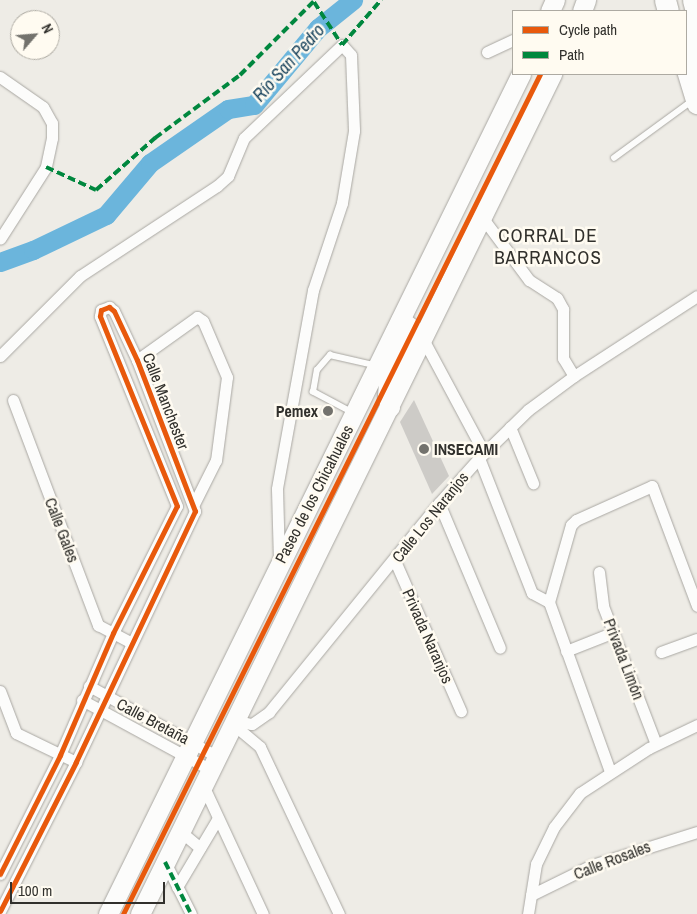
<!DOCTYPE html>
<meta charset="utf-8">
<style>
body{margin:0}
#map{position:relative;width:697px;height:914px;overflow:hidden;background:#eeece6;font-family:"Archivo Narrow",sans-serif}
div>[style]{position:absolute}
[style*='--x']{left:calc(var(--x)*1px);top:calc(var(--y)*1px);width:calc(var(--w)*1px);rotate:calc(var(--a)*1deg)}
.river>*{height:19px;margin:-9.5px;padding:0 9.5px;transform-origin:9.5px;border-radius:9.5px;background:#6bb5dc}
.building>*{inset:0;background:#cdcbc7}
.roads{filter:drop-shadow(0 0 1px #a9a7a2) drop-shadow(0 0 1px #a9a7a2)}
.lane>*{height:5.5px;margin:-2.75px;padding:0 2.75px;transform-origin:2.75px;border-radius:2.75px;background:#fcfcfb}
.street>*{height:11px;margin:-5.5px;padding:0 5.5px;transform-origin:5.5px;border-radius:5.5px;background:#fcfcfb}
.primary>*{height:19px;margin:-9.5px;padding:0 9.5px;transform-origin:9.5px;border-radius:9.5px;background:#fcfcfb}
.highway>*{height:21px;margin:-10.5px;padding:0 10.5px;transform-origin:10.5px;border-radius:10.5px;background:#fcfcfb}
.quiet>*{height:4px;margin-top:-2px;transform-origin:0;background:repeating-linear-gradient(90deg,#00873e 0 8px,transparent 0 12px)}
.cycleway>*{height:5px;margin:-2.5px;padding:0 2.5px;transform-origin:2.5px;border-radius:2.5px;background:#e8590c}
.dots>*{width:14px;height:14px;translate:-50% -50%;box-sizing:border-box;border:2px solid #fffbf1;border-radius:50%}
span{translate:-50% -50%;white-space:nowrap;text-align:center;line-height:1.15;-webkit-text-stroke:5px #fffbf1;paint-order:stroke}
.street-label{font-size:16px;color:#31302c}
.poi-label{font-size:16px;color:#31302c;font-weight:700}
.right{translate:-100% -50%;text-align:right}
.left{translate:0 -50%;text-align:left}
.water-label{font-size:18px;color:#1c465f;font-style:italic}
.quarter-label{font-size:19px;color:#31302c;letter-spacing:1px}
.legend{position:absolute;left:512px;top:10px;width:175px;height:65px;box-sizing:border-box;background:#fffbf1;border:1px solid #adaaa2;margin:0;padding:6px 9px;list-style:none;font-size:15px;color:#31302c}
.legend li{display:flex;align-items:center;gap:10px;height:25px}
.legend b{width:25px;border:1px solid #adaaa2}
.north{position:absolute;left:10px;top:10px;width:50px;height:50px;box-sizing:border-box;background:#fffbf1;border:1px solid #adaaa2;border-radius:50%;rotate:63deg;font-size:14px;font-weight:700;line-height:20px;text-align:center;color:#31302c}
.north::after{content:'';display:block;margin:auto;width:18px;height:22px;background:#73726d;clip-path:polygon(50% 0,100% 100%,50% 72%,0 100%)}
.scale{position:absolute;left:10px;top:882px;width:155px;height:22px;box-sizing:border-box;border:2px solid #31302c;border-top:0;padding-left:6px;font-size:15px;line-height:18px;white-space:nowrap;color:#31302c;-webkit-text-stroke:4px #fffbf1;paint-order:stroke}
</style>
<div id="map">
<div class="river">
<div style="--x:0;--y:262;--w:35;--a:-20"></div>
<div style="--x:33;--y:250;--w:81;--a:-25.6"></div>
<div style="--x:106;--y:215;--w:68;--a:-49.8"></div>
<div style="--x:150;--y:163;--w:95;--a:-34.7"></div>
<div style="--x:228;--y:109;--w:26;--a:-9"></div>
<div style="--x:254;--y:105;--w:100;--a:-50.3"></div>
<div style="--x:318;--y:28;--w:45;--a:-38.7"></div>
</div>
<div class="building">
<div style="clip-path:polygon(414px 400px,449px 476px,432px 494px,400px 422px)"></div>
</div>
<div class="roads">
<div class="lane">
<div style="--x:614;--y:158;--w:97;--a:-36.2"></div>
<div style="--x:351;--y:412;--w:43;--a:-152.2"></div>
<div style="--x:313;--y:392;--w:22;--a:-80"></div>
<div style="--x:317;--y:370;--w:20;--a:-49"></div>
<div style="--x:330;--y:355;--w:45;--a:12.8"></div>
</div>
<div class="street">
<div style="--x:487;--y:52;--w:29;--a:-25"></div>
<div style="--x:0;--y:77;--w:52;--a:34.9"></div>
<div style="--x:43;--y:107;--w:18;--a:61"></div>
<div style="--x:52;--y:123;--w:15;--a:90"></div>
<div style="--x:52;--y:138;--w:30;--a:102"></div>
<div style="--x:46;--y:167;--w:85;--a:122.6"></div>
<div style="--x:482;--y:217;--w:79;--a:53.3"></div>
<div style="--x:529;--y:280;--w:33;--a:33"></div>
<div style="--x:557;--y:298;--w:13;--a:61"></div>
<div style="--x:563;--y:309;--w:49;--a:90"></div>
<div style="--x:563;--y:358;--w:21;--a:59"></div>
<div style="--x:423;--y:339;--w:129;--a:61.8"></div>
<div style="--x:0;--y:356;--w:113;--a:-45"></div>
<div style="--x:80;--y:276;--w:164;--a:-33.3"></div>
<div style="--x:217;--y:186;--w:15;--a:-42"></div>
<div style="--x:228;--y:176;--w:41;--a:-67.2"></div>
<div style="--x:244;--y:138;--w:135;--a:-43.5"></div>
<div style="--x:342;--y:45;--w:13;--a:48"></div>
<div style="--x:351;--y:55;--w:76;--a:87.7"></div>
<div style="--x:354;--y:131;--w:73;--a:99.5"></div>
<div style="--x:342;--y:203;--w:92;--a:108.4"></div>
<div style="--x:313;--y:290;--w:202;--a:100.3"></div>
<div style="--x:277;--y:489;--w:73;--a:88.4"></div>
<div style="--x:137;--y:360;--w:74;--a:-35.6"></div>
<div style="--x:197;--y:317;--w:7;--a:34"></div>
<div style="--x:203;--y:321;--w:61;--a:66.8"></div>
<div style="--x:227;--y:377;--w:84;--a:97.5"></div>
<div style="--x:216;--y:460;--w:49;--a:116.6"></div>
<div style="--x:13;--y:400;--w:241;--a:69.3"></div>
<div style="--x:98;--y:625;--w:36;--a:28"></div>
<div style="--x:510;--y:427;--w:61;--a:67.7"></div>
<div style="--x:479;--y:458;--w:145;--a:68.6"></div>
<div style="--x:532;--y:593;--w:19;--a:28"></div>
<div style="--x:439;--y:503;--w:157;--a:67.2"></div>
<div style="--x:395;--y:561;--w:164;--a:66.3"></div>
<div style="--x:599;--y:572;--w:34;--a:83"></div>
<div style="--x:603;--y:606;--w:148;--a:69"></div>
<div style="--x:549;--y:602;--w:80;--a:-74.1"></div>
<div style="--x:571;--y:525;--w:7;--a:-45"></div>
<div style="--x:576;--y:520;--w:83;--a:-24.1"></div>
<div style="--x:652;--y:486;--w:128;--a:69.4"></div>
<div style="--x:549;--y:602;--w:180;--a:70.2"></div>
<div style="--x:566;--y:651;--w:52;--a:-21.6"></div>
<div style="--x:661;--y:652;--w:38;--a:-20"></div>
<div style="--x:89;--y:686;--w:147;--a:28.8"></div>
<div style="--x:0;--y:691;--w:45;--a:69.1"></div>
<div style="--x:16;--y:733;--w:67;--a:25.8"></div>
<div style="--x:82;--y:700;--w:147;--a:28.5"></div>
<div style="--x:236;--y:721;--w:16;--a:11"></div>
<div style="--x:252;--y:724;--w:21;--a:-35"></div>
<div style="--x:269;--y:712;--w:269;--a:-50.9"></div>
<div style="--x:439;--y:503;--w:60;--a:-48.4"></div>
<div style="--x:479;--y:458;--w:69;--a:-44.4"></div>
<div style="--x:528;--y:410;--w:57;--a:-36.5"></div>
<div style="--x:574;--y:376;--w:147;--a:-33"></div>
<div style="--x:234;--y:725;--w:34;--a:40"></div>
<div style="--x:260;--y:747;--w:185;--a:64.7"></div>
<div style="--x:203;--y:785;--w:142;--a:65.1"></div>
<div style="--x:180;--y:831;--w:26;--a:40"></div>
<div style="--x:165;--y:862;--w:58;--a:63.4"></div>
<div style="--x:0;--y:874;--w:133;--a:-63.2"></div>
<div style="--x:60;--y:755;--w:133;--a:-66.5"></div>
<div style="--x:113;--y:633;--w:142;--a:-63.3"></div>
<div style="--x:177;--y:506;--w:205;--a:-112.1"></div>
<div style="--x:100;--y:316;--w:6;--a:-81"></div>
<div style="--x:101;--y:310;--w:9;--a:-21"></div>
<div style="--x:109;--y:307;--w:6;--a:39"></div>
<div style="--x:114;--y:311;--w:54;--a:64.9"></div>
<div style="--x:137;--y:360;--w:162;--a:69"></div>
<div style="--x:195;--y:511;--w:278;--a:115.4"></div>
<div style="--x:76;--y:762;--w:167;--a:117"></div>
<div style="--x:177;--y:887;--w:80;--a:-59.3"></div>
<div style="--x:531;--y:895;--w:68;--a:-26.2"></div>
<div style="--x:592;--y:865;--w:110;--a:-17.4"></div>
<div style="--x:528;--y:914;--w:51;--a:-80.9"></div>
<div style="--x:536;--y:864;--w:41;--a:-64.1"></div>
<div style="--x:554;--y:827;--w:43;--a:-52.6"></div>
<div style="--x:580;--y:793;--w:82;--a:-33.1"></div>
<div style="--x:649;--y:748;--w:53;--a:-25.6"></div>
</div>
<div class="primary">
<div style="--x:550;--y:11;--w:12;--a:-66"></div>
<div style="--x:582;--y:11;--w:12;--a:-70"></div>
<div style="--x:390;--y:407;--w:11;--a:-105"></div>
<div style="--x:387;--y:396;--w:14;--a:-86"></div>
<div style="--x:388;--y:382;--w:58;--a:-63.4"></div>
<div style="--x:414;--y:330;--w:17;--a:-144"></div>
<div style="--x:108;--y:914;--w:936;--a:-63.82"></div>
<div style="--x:140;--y:914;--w:936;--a:-63.87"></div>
</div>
<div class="highway">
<div style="--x:665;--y:0;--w:11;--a:75"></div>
<div style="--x:693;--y:0;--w:16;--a:75"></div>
<div style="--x:686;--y:21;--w:42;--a:75"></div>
<div style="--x:686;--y:67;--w:38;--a:73"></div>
</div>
</div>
<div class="quiet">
<div style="--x:314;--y:2;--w:51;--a:56.9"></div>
<div style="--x:342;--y:45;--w:60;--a:-49.1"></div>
<div style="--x:46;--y:167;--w:55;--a:24.7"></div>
<div style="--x:96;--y:190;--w:79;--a:-41.4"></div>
<div style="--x:155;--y:138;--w:106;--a:-36.5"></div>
<div style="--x:240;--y:75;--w:106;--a:-45"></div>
<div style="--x:165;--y:862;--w:58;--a:63.4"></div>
</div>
<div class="cycleway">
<div style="--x:0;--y:874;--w:133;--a:-63.2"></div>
<div style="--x:60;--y:755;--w:133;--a:-66.5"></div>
<div style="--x:113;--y:633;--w:142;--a:-63.3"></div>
<div style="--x:177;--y:506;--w:205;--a:-112.1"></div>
<div style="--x:100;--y:316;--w:6;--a:-81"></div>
<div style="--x:101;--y:310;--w:9;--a:-21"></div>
<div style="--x:109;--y:307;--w:6;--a:39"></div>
<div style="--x:114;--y:311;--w:54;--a:64.9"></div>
<div style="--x:137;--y:360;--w:162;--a:69"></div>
<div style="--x:195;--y:511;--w:278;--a:115.4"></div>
<div style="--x:76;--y:762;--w:167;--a:117"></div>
<div style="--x:123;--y:914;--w:938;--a:-63.6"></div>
</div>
<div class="dots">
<div style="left:328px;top:411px;background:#73726d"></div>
<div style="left:424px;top:449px;background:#73726d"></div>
</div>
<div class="street-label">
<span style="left:166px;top:401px;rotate:69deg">Calle Manchester</span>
<span style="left:314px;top:494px;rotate:-63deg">Paseo de los Chicahuales</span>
<span style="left:430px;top:517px;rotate:-51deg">Calle Los Naranjos</span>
<span style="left:62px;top:530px;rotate:69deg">Calle Gales</span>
<span style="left:428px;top:636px;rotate:66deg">Privada Naranjos</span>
<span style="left:624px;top:659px;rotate:69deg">Privada Limón</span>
<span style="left:153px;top:721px;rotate:28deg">Calle Bretaña</span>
<span style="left:612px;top:860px;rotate:-21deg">Calle Rosales</span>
</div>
<div class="poi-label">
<span class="right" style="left:318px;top:411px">Pemex</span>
<span class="left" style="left:434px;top:449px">INSECAMI</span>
</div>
<div class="water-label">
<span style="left:289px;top:63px;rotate:-48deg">Río San Pedro</span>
</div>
<div class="quarter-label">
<span style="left:548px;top:247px">CORRAL DE<br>BARRANCOS</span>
</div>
<ul class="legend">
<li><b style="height:6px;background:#e8590c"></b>Cycle path</li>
<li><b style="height:6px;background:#00873e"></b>Path</li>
</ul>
<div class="north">N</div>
<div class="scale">100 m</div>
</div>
